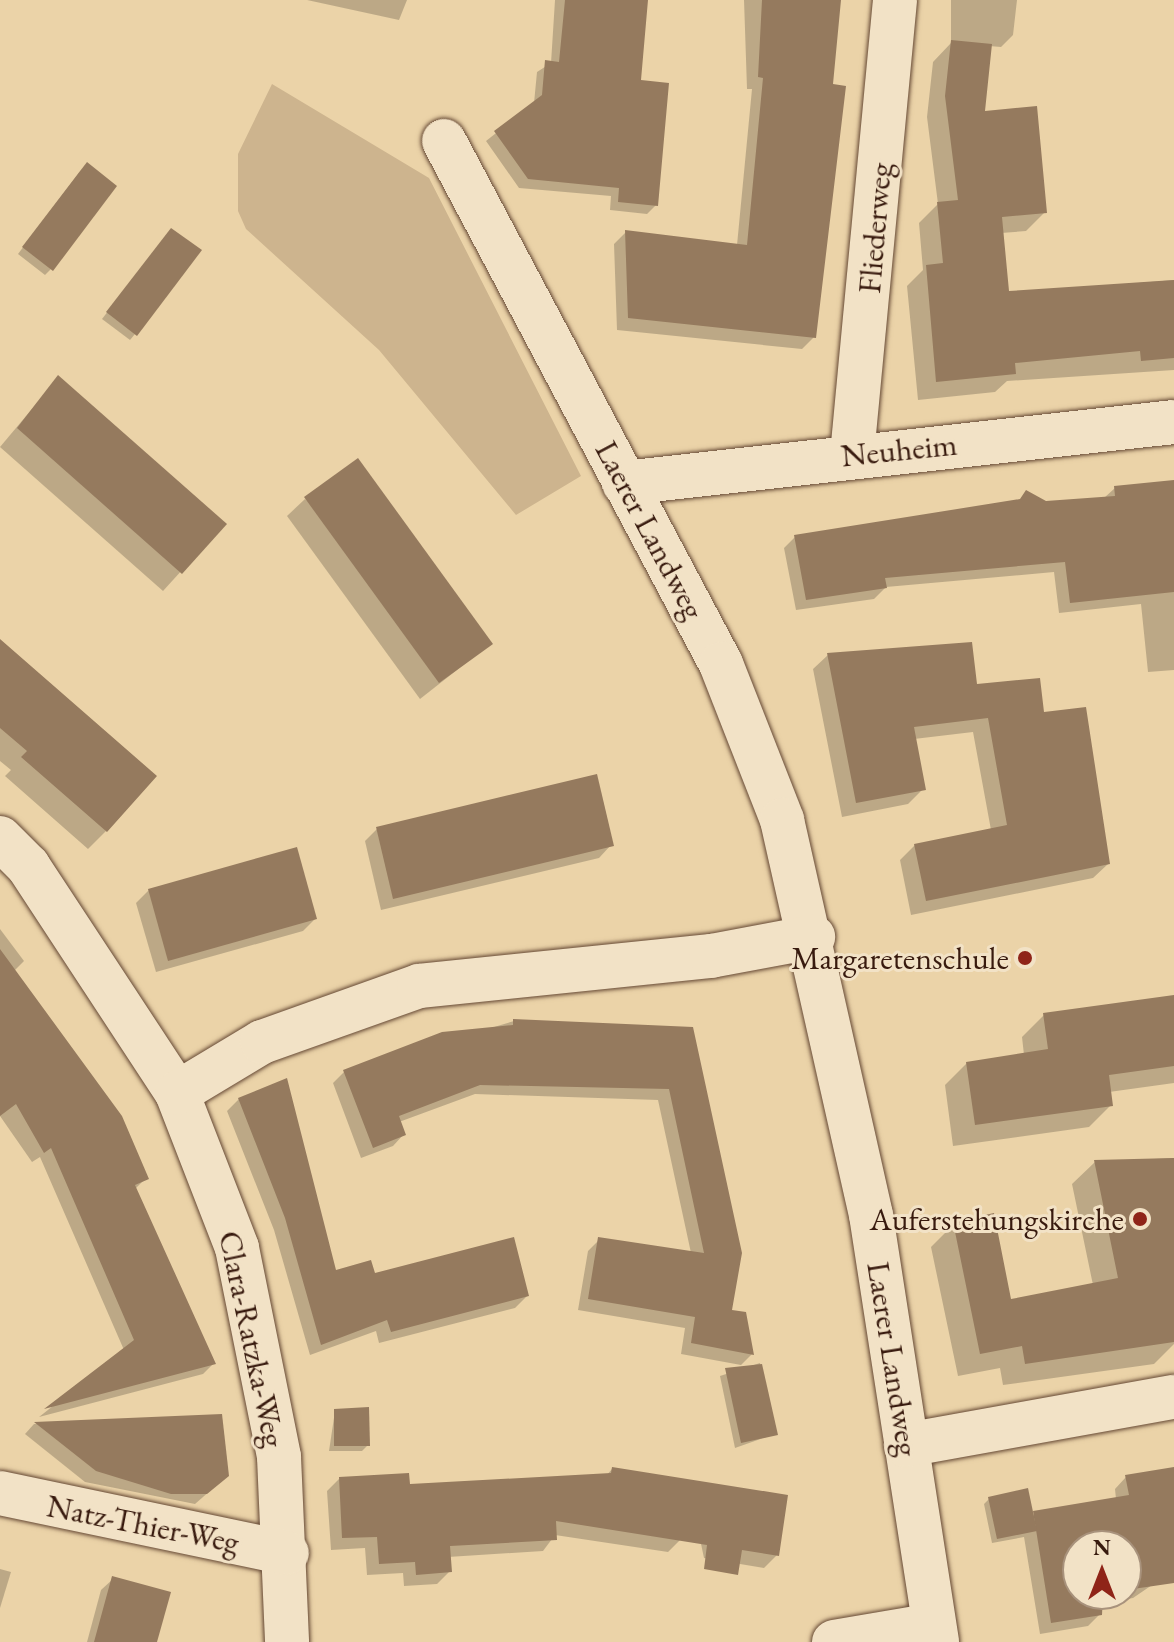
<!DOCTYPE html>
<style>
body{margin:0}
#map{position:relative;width:1174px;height:1642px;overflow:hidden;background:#ebd3a8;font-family:"EB Garamond",serif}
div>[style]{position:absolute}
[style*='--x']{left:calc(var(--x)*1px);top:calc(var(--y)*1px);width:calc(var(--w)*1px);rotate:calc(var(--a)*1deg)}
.green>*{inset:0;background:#cdb48e}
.shadow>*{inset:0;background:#0003}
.building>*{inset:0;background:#957a5e}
.roads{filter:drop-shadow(0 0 2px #654834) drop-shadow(0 0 2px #654834)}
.minor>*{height:44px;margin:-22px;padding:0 22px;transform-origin:22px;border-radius:22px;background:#f2e2c6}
.dots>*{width:22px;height:22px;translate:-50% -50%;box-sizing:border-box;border:4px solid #f2e2c6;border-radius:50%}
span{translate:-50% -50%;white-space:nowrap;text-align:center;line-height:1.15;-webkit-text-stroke:6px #f2e2c6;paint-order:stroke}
.street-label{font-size:32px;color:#381a0e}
.poi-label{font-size:32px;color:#381a0e}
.right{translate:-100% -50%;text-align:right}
.north{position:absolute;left:1062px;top:1530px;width:80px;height:80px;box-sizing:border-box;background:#f2e2c6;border:2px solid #a8927c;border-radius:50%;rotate:0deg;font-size:22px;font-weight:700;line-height:32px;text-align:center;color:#381a0e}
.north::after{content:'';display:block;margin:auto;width:28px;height:36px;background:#8f2418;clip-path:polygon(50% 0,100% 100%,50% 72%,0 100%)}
</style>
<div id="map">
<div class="green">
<div style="clip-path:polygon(272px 84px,429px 178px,581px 476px,516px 515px,379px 350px,246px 229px,238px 211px,238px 154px)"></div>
</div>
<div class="shadow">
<div style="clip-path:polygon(307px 0,407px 0,399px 20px)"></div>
<div style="clip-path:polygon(555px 0,644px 0,639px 82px,656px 205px,647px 214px,610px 210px,611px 196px,519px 188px,486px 141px,534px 103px,537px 72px,551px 63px)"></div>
<div style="clip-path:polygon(744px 0,836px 0,814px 337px,802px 349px,617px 330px,614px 244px,626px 232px,737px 245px,752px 89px,747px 89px)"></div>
<div style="clip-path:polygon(951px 0,1017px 0,1013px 35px,1001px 47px,989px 46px,983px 113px,1045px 212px,1026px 231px,1001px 233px,1007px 294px,1174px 280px,1174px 370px,1007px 381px,995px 392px,918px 400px,907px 286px,923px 270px,919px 223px,938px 204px,927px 117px,933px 62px,951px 43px)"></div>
<div style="clip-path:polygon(81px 170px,51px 269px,45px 275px,18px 254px)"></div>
<div style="clip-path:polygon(166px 236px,135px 334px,130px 340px,102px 319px)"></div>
<div style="clip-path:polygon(58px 378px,224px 524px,163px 591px,0 447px)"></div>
<div style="clip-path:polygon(1174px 482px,1174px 670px,1148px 672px,1141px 604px,1059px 613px,1054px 572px,886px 587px,874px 599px,796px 610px,784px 548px,795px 537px,1104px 498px,1115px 488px)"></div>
<div style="clip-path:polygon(305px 499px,490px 644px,420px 699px,287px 516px)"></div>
<div style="clip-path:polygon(0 642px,106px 831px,88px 849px,5px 776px,11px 770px,0 761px)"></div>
<div style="clip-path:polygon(828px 655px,975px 687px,1042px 714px,1108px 864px,1093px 878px,911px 915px,900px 860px,915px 845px,991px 830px,973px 732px,914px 739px,923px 789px,908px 804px,842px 817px,813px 669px)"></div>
<div style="clip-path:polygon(377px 829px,611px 845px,599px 858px,381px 910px,365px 841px)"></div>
<div style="clip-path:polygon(149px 890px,315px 919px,303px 931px,156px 972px,136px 903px)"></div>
<div style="clip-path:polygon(0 929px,24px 961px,14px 971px,146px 1178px,135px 1189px,213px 1364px,203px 1374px,39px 1417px,124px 1350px,40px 1157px,32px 1162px,0 1116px)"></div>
<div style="clip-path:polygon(1174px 997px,1174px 1083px,1109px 1092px,1111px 1105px,1089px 1127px,953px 1146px,945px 1085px,967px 1063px,1024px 1055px,1022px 1037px,1044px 1015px)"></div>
<div style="clip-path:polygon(514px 1021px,692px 1029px,730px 1312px,752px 1354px,741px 1365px,681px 1354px,685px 1328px,578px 1310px,588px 1251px,599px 1240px,691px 1253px,658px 1100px,475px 1094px,399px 1122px,404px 1134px,393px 1146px,361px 1158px,333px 1083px,344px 1072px)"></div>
<div style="clip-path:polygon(239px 1099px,335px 1273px,527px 1296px,515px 1308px,379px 1343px,376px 1331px,310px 1355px,274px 1230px,227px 1111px)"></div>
<div style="clip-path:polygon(1174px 1158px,1174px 1344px,1154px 1364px,1003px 1385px,1000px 1368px,958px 1376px,931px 1247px,954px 1224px,1010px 1302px,1093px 1285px,1072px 1184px,1095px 1162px)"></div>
<div style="clip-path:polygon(760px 1363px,775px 1434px,735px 1448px,720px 1376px)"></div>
<div style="clip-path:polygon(335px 1411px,368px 1445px,362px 1451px,329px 1451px)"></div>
<div style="clip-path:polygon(220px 1416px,227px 1476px,195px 1504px,85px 1482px,25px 1434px,34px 1424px)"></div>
<div style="clip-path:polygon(612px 1469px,680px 1540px,668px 1552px,555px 1535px,543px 1551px,448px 1557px,449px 1572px,437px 1584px,404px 1586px,403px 1573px,367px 1575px,365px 1548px,331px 1550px,327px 1491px,339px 1479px,408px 1487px,606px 1476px)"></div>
<div style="clip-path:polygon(evenodd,1174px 1470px,1174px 1570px,1133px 1598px,1098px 1604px,1100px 1614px,1088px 1626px,1040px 1634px,1024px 1537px,992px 1543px,984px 1504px,989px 1499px,1031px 1515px,1116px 1499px,1115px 1489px,1126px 1477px,1174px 1470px,1078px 1546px,1126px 1546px,1126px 1594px,1078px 1594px,1078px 1546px)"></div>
<div style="clip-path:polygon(691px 1496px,777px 1555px,764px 1568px,704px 1558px)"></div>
<div style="clip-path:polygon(0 1569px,11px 1572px,0 1608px)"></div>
<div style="clip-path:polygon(113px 1579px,155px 1642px,87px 1642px,101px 1590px)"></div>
</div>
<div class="building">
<div style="clip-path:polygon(565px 0,648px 0,641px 80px,669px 83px,658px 206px,618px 202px,619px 188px,528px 179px,494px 131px,542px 95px,545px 60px,559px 62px)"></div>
<div style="clip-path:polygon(762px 0,841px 0,833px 84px,846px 86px,816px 338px,628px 318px,625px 230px,747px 245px,763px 78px,758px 77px)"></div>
<div style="clip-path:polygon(951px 40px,992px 44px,985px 111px,1037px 106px,1047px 213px,1002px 217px,1009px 291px,1174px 280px,1174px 358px,1141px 361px,1140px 351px,1015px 363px,1016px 374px,936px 382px,926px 265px,943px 263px,937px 202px,958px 200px,945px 96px)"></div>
<div style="clip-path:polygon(87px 162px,117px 186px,53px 271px,22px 247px)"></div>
<div style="clip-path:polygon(171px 228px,202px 250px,137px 336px,106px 312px)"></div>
<div style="clip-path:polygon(58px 375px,227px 524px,182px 574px,17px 428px)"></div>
<div style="clip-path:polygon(358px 458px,493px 644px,439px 683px,304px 497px)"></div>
<div style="clip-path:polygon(1174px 480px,1174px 592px,1070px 603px,1065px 562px,885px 578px,887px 588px,806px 600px,794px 535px,1020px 499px,1026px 490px,1046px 501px,1115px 496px,1114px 486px)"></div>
<div style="clip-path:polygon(0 639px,157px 776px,107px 832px,21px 757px,27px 751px,0 728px)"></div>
<div style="clip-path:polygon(972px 642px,977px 684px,1040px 678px,1044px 712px,1086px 707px,1110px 864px,926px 901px,914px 844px,1007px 825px,988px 718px,914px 727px,926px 790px,856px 803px,827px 653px)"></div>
<div style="clip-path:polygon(597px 774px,614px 846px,393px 899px,376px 827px)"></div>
<div style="clip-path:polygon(297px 847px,317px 919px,168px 961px,148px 889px)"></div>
<div style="clip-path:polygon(0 949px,122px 1116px,149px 1179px,135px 1185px,216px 1364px,44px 1409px,134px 1340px,51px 1148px,44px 1153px,16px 1104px,0 1116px)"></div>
<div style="clip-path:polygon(1174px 995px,1174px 1066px,1109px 1075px,1113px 1106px,975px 1125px,966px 1062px,1048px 1049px,1043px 1013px)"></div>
<div style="clip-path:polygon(513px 1019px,693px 1027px,742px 1253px,732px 1310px,746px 1312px,754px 1355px,691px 1343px,695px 1317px,588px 1299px,598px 1237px,704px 1253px,669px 1089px,480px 1085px,399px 1116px,406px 1135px,373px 1148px,343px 1070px,442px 1032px,513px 1025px)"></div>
<div style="clip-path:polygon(287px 1078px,336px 1270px,371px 1260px,375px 1273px,514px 1237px,529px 1296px,391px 1332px,387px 1320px,321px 1345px,285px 1218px,238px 1098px)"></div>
<div style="clip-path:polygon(1174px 1158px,1174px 1342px,1025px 1364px,1022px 1346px,980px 1354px,953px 1222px,994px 1213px,1011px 1299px,1118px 1278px,1094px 1160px)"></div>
<div style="clip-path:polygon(762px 1364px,778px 1435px,741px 1443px,725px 1368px)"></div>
<div style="clip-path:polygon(369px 1407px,370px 1446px,334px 1446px,334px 1409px)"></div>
<div style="clip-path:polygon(222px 1414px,229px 1476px,207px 1494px,171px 1494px,96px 1471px,34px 1422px)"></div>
<div style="clip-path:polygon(612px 1467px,788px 1495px,779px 1556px,742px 1550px,738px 1575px,704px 1569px,707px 1545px,556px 1521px,557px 1540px,450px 1546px,452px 1572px,416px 1575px,415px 1562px,379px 1564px,377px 1537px,342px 1538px,339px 1477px,409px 1473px,410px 1484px,611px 1473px)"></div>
<div style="clip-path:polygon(1174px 1467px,1174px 1583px,1126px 1590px,1126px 1546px,1078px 1546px,1078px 1594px,1103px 1594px,1102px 1615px,1051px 1623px,1033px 1511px,1129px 1495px,1125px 1475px)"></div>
<div style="clip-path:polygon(1028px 1488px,1037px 1531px,997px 1539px,988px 1497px)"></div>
<div style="clip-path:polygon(112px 1576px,171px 1592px,157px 1642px,94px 1642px)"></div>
</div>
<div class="roads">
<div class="minor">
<div style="--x:444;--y:141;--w:592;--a:62.09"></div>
<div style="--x:721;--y:664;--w:168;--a:68.6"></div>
<div style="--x:782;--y:820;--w:405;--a:77.3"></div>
<div style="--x:871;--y:1215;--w:432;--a:81.2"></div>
<div style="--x:852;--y:455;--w:457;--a:-84.6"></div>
<div style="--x:624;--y:483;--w:553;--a:-6.33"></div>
<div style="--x:0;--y:838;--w:40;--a:45"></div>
<div style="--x:28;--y:866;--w:272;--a:56.7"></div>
<div style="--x:177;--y:1093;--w:166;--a:68.8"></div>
<div style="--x:237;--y:1248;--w:213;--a:78.6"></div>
<div style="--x:279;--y:1457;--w:185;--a:87.5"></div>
<div style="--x:177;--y:1093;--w:99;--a:-31"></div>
<div style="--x:262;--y:1042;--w:167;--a:-19.6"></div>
<div style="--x:419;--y:986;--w:294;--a:-5.9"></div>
<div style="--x:711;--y:956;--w:104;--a:-10.6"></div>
<div style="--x:906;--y:1445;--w:272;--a:-10.2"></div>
<div style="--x:0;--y:1493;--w:293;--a:11.8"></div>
<div style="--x:834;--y:1642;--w:100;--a:-9.7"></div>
</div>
</div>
<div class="dots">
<div style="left:1025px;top:958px;background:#8f2418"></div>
<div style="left:1140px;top:1219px;background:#8f2418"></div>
</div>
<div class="street-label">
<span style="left:875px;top:228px;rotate:-85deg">Fliederweg</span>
<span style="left:899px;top:450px;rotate:-6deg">Neuheim</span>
<span style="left:650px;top:530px;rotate:62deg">Laerer Landweg</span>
<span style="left:252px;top:1339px;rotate:78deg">Clara-Ratzka-Weg</span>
<span style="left:893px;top:1359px;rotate:81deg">Laerer Landweg</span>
<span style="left:143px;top:1524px;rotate:11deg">Natz-Thier-Weg</span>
</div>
<div class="poi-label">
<span class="right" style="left:1009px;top:958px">Margaretenschule</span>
<span class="right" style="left:1124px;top:1219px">Auferstehungskirche</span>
</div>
<div class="north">N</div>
</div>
